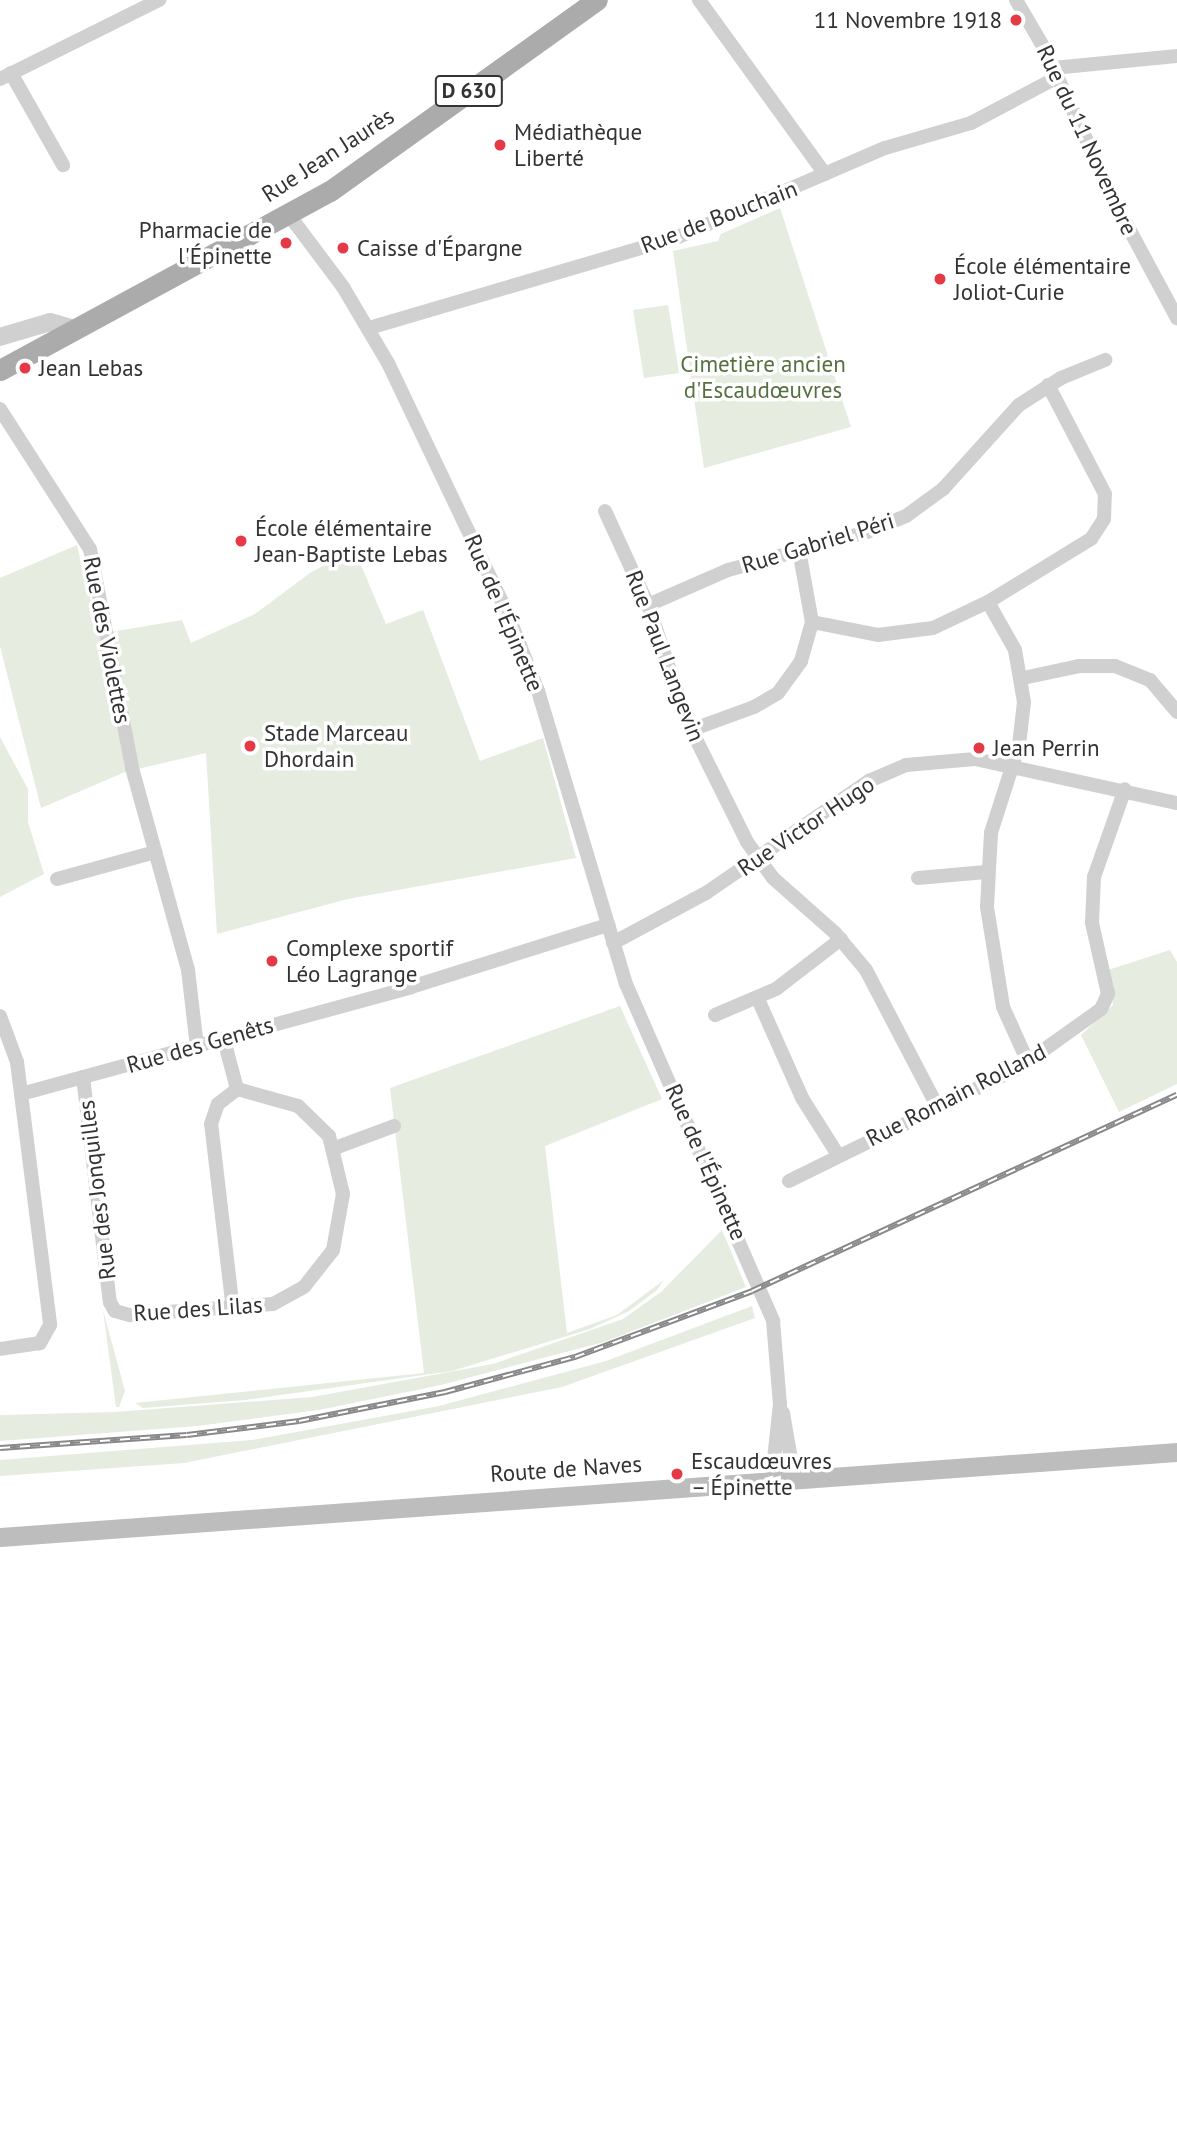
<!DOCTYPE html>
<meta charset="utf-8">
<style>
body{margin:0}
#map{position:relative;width:1177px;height:2153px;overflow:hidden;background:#fff;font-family:"PT Sans",sans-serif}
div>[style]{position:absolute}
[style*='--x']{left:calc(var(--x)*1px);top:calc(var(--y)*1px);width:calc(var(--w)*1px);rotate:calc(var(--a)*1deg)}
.green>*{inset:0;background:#e6ecdf}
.minor>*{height:14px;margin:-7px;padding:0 7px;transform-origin:7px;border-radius:7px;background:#d0d0d0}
.tertiary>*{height:18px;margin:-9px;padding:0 9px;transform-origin:9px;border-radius:9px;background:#d0d0d0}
.secondary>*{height:19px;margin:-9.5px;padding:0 9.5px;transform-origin:9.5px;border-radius:9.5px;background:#bdbdbd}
.primary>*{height:21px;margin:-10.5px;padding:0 10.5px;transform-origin:10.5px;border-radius:10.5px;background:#ababab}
.rail>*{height:6px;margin-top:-3px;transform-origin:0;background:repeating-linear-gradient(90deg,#fff 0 10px,#888 0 20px);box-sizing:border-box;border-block:2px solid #888}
.dots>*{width:19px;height:19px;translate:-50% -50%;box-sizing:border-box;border:4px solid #fff;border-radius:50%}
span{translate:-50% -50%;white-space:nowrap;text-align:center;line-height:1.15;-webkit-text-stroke:7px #fff;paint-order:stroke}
.shield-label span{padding:2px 5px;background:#fff;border:2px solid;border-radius:5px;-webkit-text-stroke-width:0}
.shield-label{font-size:21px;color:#333;font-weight:700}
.poi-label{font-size:23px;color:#333}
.right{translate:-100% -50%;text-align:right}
.left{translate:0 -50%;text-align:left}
.street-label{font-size:23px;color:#333}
.park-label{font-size:23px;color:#56703f}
</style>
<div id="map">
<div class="green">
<div style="clip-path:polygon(780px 208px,851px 427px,704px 468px,673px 251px,718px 241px,721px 234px)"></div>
<div style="clip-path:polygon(668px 305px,679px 373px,644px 378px,633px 310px)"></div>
<div style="clip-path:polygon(77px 545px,99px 634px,182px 620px,191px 643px,255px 614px,310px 573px,354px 549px,386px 624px,423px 610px,480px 761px,543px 738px,576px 858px,348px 899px,217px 934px,206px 753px,125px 772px,41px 808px,0 646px,0 578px)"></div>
<div style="clip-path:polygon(0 737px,28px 789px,28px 822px,44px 874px,0 897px)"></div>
<div style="clip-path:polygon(1170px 950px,1177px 962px,1177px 1084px,1119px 1112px,1081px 1035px,1113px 1005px,1108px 970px)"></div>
<div style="clip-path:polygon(620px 1006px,662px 1099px,545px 1146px,567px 1333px,617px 1315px,664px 1280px,657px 1290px,629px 1311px,590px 1329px,452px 1371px,245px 1400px,143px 1408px,135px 1403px,424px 1373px,390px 1088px)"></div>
<div style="clip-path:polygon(722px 1230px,746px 1287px,604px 1342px,441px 1385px,319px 1410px,198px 1426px,0 1441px,0 1415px,115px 1412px,312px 1397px,493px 1364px,623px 1319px,661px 1292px)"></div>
<div style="clip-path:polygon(752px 1306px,755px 1318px,562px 1387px,184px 1463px,0 1476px,0 1460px,252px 1440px,439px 1406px,606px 1361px)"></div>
<div style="clip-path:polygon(103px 1310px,125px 1391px,119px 1407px,116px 1407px)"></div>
</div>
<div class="minor">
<div style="--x:699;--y:0;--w:215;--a:54.1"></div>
<div style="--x:1016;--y:0;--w:56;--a:59.7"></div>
<div style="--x:1044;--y:48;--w:179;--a:65.2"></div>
<div style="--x:1119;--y:210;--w:123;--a:61.8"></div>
<div style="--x:1053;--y:68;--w:125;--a:-5.5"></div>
<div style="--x:11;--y:73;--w:106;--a:60.5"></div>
<div style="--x:0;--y:79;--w:178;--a:-26.4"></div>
<div style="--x:289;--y:215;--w:90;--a:53.1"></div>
<div style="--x:343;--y:287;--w:88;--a:59.4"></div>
<div style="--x:388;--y:363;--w:274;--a:64.5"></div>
<div style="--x:506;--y:610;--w:87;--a:68.4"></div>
<div style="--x:538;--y:691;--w:306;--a:73.3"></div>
<div style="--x:626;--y:984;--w:368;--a:66.4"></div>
<div style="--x:773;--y:1321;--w:83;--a:85.2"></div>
<div style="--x:780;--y:1404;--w:74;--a:96.2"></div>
<div style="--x:369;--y:328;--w:322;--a:-16.4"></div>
<div style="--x:678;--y:237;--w:225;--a:-23.3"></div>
<div style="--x:885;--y:148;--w:90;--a:-16.2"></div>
<div style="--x:971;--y:123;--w:98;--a:-27.9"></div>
<div style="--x:0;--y:409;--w:166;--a:57.3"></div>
<div style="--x:90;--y:549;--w:223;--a:79.1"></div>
<div style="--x:132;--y:768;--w:210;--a:74.5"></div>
<div style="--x:188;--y:970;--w:78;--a:83.3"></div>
<div style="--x:605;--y:511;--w:103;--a:65.4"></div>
<div style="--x:648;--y:605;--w:122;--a:71.4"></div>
<div style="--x:687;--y:721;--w:135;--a:63.6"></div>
<div style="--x:747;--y:842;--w:44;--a:54.2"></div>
<div style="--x:773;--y:878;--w:83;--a:41.6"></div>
<div style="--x:835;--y:933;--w:48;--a:50"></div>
<div style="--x:866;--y:970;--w:156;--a:62.4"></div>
<div style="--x:799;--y:550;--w:73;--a:79.8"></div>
<div style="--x:988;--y:602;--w:55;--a:60.6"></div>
<div style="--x:1015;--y:650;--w:53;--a:80.2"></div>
<div style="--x:1024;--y:702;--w:43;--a:96.6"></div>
<div style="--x:1019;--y:745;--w:92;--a:107.7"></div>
<div style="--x:991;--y:833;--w:74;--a:93.1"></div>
<div style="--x:987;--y:907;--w:101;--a:80.9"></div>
<div style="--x:1003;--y:1007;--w:60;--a:65.6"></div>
<div style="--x:648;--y:605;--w:87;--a:-23.6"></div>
<div style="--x:728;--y:570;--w:144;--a:-15.3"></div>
<div style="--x:867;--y:532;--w:42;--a:-22.3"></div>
<div style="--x:906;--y:516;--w:46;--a:-36.1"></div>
<div style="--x:943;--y:489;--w:113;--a:-47.9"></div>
<div style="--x:1019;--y:405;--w:50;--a:-32.7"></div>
<div style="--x:1061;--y:378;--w:48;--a:-22.2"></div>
<div style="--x:1023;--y:678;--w:57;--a:-12.1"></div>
<div style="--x:1079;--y:666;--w:36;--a:0"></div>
<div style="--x:1115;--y:666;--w:38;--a:22"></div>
<div style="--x:1150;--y:680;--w:42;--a:49.8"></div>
<div style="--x:691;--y:730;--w:67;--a:-20.1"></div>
<div style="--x:754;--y:707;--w:28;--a:-30"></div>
<div style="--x:778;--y:693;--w:39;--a:-54"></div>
<div style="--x:801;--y:661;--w:41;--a:-74.2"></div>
<div style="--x:812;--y:622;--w:67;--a:11.1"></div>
<div style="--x:878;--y:635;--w:55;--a:-7.3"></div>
<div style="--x:933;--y:628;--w:61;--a:-25.3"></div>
<div style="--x:988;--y:602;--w:121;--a:-31.5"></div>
<div style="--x:1091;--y:539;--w:24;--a:-57"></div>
<div style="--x:1104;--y:519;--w:25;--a:-88"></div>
<div style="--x:1105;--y:494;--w:123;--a:-117.6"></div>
<div style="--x:918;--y:878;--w:68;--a:-5"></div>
<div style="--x:57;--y:879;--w:102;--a:-15.4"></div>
<div style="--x:613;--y:943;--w:106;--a:-28.3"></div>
<div style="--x:706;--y:893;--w:198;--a:-34.5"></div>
<div style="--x:869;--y:781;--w:40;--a:-23.4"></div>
<div style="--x:906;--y:765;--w:69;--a:-5"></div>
<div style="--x:975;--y:759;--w:207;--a:12.3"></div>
<div style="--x:758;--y:999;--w:108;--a:66"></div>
<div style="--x:802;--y:1098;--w:67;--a:57.7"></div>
<div style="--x:715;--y:1015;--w:66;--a:-23.1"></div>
<div style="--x:776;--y:989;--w:82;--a:-37.6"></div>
<div style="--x:0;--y:1016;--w:49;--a:69.7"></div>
<div style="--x:17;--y:1062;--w:265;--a:82.8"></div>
<div style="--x:50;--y:1325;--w:21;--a:119"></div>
<div style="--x:40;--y:1343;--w:40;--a:171.5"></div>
<div style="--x:224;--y:1040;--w:51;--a:75.1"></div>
<div style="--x:83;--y:1077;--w:227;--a:83.2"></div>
<div style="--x:110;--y:1302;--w:10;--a:61"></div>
<div style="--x:115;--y:1311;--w:16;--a:15"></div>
<div style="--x:130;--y:1315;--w:143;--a:-4.4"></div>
<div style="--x:273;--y:1304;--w:35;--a:-29"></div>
<div style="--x:304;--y:1287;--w:47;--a:-51.9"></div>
<div style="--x:333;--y:1250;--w:57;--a:-79.9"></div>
<div style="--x:343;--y:1194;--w:60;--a:-103.6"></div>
<div style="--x:329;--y:1136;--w:43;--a:-135.9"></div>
<div style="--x:298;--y:1106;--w:63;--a:-164.4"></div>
<div style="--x:21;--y:1094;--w:404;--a:-15.3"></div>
<div style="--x:411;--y:987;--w:207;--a:-17.5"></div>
<div style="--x:335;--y:1148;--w:63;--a:-20.4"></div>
<div style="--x:789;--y:1181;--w:254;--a:-26.2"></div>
<div style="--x:1017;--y:1069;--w:103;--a:-35.5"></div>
<div style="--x:1101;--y:1009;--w:17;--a:-65"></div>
<div style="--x:1108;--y:994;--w:73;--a:-102.7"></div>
<div style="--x:1092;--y:923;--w:46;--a:-87.5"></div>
<div style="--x:1094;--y:877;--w:93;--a:-70.6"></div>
<div style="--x:233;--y:1310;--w:187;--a:-96.7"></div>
<div style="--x:211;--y:1124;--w:21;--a:-71"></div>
<div style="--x:218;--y:1104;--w:24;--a:-38"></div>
<div style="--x:783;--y:1413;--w:65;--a:80.2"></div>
</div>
<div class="tertiary">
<div style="--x:0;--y:337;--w:52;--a:-16.7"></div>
<div style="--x:50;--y:322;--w:25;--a:16"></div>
</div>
<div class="secondary">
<div style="--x:0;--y:1537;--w:1180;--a:-4.13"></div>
</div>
<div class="primary">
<div style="--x:0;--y:370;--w:375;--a:-28.5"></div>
<div style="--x:330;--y:191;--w:328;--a:-35.6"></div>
</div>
<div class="rail">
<div style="--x:0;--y:1448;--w:187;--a:-4"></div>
<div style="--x:187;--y:1435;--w:113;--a:-7.1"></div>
<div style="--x:299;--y:1421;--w:149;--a:-11.2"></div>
<div style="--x:445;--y:1392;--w:135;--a:-15.1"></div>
<div style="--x:575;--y:1357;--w:189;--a:-20.4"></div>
<div style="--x:752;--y:1291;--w:468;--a:-24.8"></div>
</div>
<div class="dots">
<div style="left:1016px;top:20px;background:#e63946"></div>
<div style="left:500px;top:145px;background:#e63946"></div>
<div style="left:286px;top:243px;background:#e63946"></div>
<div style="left:343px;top:248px;background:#e63946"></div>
<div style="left:940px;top:279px;background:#e63946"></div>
<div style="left:25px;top:368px;background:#e63946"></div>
<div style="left:241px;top:541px;background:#e63946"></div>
<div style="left:250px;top:746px;background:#e63946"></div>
<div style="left:979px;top:748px;background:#e63946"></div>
<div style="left:272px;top:961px;background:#e63946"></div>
<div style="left:677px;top:1474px;background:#e63946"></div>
</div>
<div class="shield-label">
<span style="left:469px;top:91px">D 630</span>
</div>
<div class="poi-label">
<span class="right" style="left:1002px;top:20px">11 Novembre 1918</span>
<span class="left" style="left:514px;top:145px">Médiathèque<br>Liberté</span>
<span class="right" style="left:272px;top:243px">Pharmacie de<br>l'Épinette</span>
<span class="left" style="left:357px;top:248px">Caisse d'Épargne</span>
<span class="left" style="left:954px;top:279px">École élémentaire<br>Joliot-Curie</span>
<span class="left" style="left:39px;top:368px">Jean Lebas</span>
<span class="left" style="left:255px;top:541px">École élémentaire<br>Jean-Baptiste Lebas</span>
<span class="left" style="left:264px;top:746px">Stade Marceau<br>Dhordain</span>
<span class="left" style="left:993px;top:748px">Jean Perrin</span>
<span class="left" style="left:286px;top:961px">Complexe sportif<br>Léo Lagrange</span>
<span class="left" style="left:691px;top:1474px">Escaudœuvres<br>– Épinette</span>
</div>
<div class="street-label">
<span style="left:1087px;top:140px;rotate:65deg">Rue du 11 Novembre</span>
<span style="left:328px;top:155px;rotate:-33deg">Rue Jean Jaurès</span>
<span style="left:719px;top:217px;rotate:-21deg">Rue de Bouchain</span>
<span style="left:818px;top:543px;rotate:-17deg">Rue Gabriel Péri</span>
<span style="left:504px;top:613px;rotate:67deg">Rue de l'Épinette</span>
<span style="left:107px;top:640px;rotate:79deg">Rue des Violettes</span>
<span style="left:665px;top:656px;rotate:69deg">Rue Paul Langevin</span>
<span style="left:806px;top:826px;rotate:-34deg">Rue Victor Hugo</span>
<span style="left:200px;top:1045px;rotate:-16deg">Rue des Genêts</span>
<span style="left:956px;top:1095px;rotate:-27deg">Rue Romain Rolland</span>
<span style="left:706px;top:1162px;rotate:66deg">Rue de l'Épinette</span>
<span style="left:97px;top:1190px;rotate:-97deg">Rue des Jonquilles</span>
<span style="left:198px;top:1309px;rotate:-4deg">Rue des Lilas</span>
<span style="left:566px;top:1469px;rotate:-4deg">Route de Naves</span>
</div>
<div class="park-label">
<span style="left:763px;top:377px">Cimetière ancien<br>d'Escaudœuvres</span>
</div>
</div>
